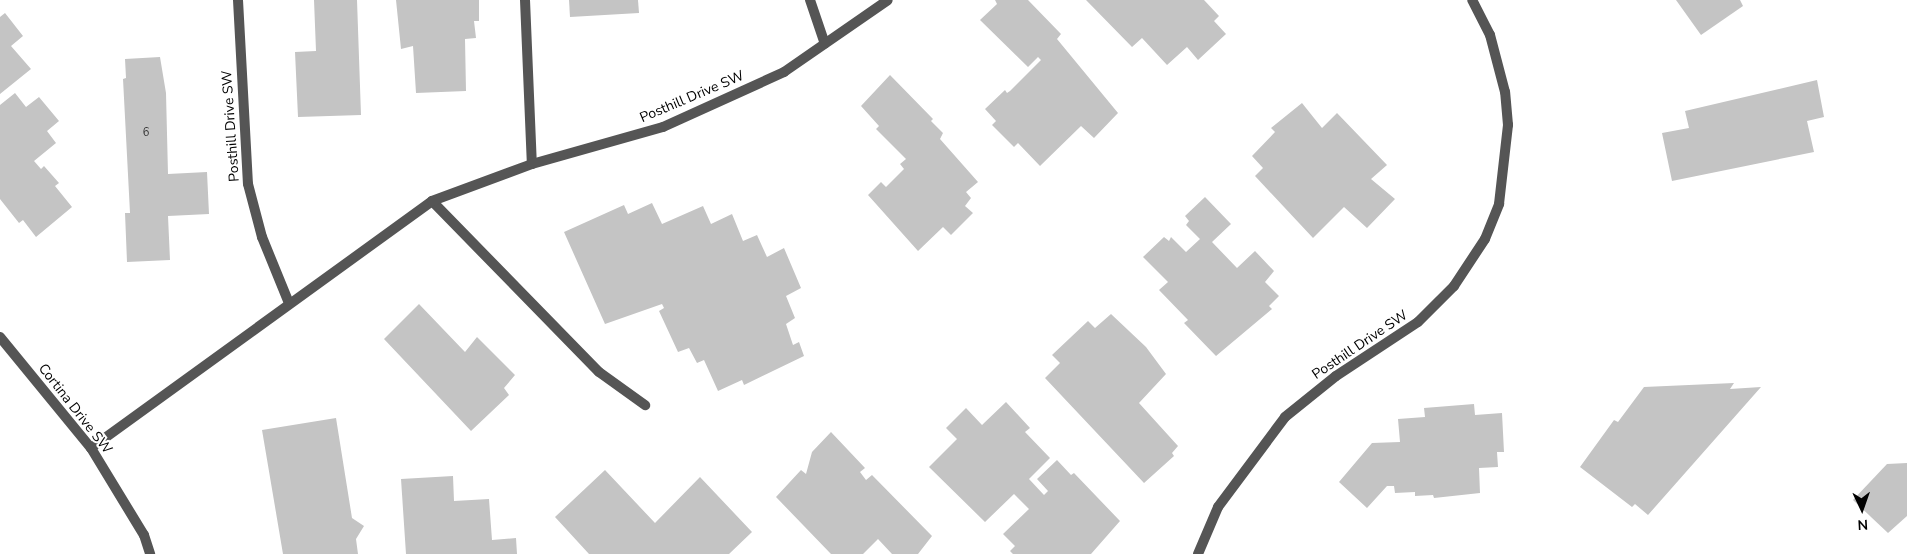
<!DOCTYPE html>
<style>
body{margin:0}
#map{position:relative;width:1907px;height:554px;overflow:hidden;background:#fff;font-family:"Nunito Sans",sans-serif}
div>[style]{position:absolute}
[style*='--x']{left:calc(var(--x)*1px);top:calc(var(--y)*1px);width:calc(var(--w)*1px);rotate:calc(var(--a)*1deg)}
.building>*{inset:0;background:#c4c4c4}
.minor>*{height:10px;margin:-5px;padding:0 5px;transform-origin:5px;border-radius:5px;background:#555}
.tertiary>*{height:10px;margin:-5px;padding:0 5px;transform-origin:5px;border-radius:5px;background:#555}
span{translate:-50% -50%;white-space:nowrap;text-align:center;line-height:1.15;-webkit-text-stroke:4px #fff;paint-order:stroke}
.number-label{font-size:11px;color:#313131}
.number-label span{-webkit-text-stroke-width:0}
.street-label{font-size:14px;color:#000}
.north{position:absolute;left:1837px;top:484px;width:50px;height:50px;-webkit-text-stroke:4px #fff;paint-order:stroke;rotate:177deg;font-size:14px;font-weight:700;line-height:20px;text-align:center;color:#000}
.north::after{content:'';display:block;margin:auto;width:18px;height:22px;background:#000;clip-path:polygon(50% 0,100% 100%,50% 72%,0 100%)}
</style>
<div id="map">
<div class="building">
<div style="clip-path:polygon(314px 0,357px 0,361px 115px,298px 117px,295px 52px,316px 51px)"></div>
<div style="clip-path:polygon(396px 0,479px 0,479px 21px,474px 21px,476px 38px,465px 39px,466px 91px,416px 93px,413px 46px,401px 49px)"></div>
<div style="clip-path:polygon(569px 0,638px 0,639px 13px,570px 17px)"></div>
<div style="clip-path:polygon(995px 0,1028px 0,1061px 34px,1057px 39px,1118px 113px,1094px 138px,1081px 126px,1040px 166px,1018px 143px,1014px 147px,992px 125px,996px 121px,985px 109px,1005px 90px,1007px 93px,1010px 91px,1041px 60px,1038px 57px,1028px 67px,980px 20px,997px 4px)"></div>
<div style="clip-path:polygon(1086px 0,1204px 0,1219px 16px,1214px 21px,1226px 34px,1198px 60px,1187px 47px,1167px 65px,1142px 38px,1132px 47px)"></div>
<div style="clip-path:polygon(1676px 0,1740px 0,1743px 6px,1701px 35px)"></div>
<div style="clip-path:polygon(5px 13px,23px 36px,11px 46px,31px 69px,0 94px,0 17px)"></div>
<div style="clip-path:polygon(160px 57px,166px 93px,168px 174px,207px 172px,209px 214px,168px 216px,170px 260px,127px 262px,125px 213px,130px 213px,123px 79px,126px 78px,125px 59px)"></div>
<div style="clip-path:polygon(890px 75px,933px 119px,931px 121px,943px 133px,940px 139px,978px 182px,966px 192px,971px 198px,965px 206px,973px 213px,951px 235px,943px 227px,918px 251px,868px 195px,881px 182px,886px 187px,904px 169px,900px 164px,906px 159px,876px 129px,879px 126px,861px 106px)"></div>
<div style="clip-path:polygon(1817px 80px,1824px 117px,1807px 121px,1814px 152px,1672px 181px,1662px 133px,1689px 128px,1685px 111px)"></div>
<div style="clip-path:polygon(15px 93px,26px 107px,39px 97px,59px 121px,47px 131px,56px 143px,34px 161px,41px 169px,44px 166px,59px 183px,55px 186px,72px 207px,36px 237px,23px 220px,19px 223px,0 199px,0 105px)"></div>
<div style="clip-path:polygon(1302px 103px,1322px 128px,1337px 113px,1387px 165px,1371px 179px,1395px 199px,1367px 228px,1344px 207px,1313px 238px,1255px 176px,1263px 168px,1252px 156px,1275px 132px,1271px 128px)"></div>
<div style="clip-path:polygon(1205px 197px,1231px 224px,1212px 242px,1237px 268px,1255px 251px,1274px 271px,1265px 282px,1279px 296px,1269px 306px,1272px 309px,1216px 356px,1184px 323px,1188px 320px,1159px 290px,1168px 282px,1143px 257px,1164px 237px,1169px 241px,1171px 237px,1186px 252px,1200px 239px,1186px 225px,1189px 221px,1185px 216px)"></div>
<div style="clip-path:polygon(652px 203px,662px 224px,703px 206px,711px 224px,732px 214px,743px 241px,757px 235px,767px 257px,784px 248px,801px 288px,786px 296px,795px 318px,786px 324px,793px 345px,799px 342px,804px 356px,744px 385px,742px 380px,718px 391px,704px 360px,697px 363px,689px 348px,678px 352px,659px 311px,664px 308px,662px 304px,605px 324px,564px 232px,624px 205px,628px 214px)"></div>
<div style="clip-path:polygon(419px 304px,465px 352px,477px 337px,515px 375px,504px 388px,509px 395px,471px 431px,384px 339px)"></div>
<div style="clip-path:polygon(1111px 314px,1146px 347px,1166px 374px,1139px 403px,1178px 446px,1172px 453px,1174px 456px,1144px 483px,1045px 378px,1060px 363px,1052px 355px,1088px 321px,1095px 328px)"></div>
<div style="clip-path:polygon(1734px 383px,1730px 389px,1761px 387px,1648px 515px,1635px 504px,1632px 507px,1580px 467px,1614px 420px,1618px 422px,1644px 387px)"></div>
<div style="clip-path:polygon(1006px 402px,1030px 428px,1025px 432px,1050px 458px,1029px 479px,1044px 495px,1048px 491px,1037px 479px,1057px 460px,1071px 475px,1074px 473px,1120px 521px,1091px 554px,1013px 554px,1010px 551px,1015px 546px,1003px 534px,1029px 509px,1014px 494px,985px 522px,929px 467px,957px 439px,946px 428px,966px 408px,982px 425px)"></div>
<div style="clip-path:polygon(1474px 404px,1475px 415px,1502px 413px,1504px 452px,1497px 452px,1498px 467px,1479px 468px,1480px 493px,1434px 498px,1433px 495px,1415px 496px,1415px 492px,1395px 493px,1394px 486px,1387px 486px,1367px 508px,1339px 482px,1372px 443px,1400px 442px,1398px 419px,1425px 417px,1424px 408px)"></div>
<div style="clip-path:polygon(336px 418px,352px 518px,364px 526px,356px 539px,358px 554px,283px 554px,262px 430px)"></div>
<div style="clip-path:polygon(831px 432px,865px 468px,860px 472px,866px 480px,872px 475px,932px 536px,918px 554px,892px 554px,878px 539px,863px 554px,831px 554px,776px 497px,801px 470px,806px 474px,812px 452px)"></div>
<div style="clip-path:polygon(1907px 463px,1907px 516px,1888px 533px,1853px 500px,1887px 464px)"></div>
<div style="clip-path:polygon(605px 470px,655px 523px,700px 477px,752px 532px,729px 554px,589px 554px,555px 517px)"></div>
<div style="clip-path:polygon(453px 476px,454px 501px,489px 499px,492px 540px,516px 538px,517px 554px,406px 554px,401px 479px)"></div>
</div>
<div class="minor">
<div style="--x:238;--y:0;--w:184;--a:86.9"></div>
<div style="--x:248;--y:184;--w:55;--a:75.2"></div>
<div style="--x:262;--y:237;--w:71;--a:67.8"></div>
<div style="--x:525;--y:0;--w:164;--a:87.6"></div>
<div style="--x:810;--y:0;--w:46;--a:71.2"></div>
<div style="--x:432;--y:201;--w:239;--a:45.7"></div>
<div style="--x:599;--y:372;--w:57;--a:35.7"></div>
<div style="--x:91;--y:448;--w:421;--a:-35.9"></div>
<div style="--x:432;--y:201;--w:107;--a:-20.3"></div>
<div style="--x:532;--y:164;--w:136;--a:-15.8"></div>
<div style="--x:663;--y:127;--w:133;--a:-24.4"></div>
<div style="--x:784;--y:72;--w:126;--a:-34.7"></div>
<div style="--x:1198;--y:554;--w:51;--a:-66.9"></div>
<div style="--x:1218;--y:507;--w:112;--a:-53.3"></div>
<div style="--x:1285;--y:417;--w:65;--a:-38.8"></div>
<div style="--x:1336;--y:376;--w:98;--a:-33.4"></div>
<div style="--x:1418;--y:322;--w:51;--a:-45"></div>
<div style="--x:1454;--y:286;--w:56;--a:-56.6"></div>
<div style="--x:1485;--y:239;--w:38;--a:-68"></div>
<div style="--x:1499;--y:204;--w:80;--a:-83.5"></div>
<div style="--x:1508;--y:125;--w:33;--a:-95"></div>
<div style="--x:1505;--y:92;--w:59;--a:-104.7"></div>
<div style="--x:1490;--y:35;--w:39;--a:-117"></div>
</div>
<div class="tertiary">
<div style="--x:0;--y:337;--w:144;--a:50.7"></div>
<div style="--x:91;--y:448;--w:102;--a:58.7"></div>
<div style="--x:144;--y:535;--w:20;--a:72"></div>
</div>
<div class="number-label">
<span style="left:146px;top:133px">6</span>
</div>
<div class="street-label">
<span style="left:692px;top:97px;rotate:-23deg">Posthill Drive SW</span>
<span style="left:231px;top:126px;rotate:-94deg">Posthill Drive SW</span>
<span style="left:1360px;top:345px;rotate:-34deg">Posthill Drive SW</span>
<span style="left:75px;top:409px;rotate:52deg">Cortina Drive SW</span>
</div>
<div class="north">N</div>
</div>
